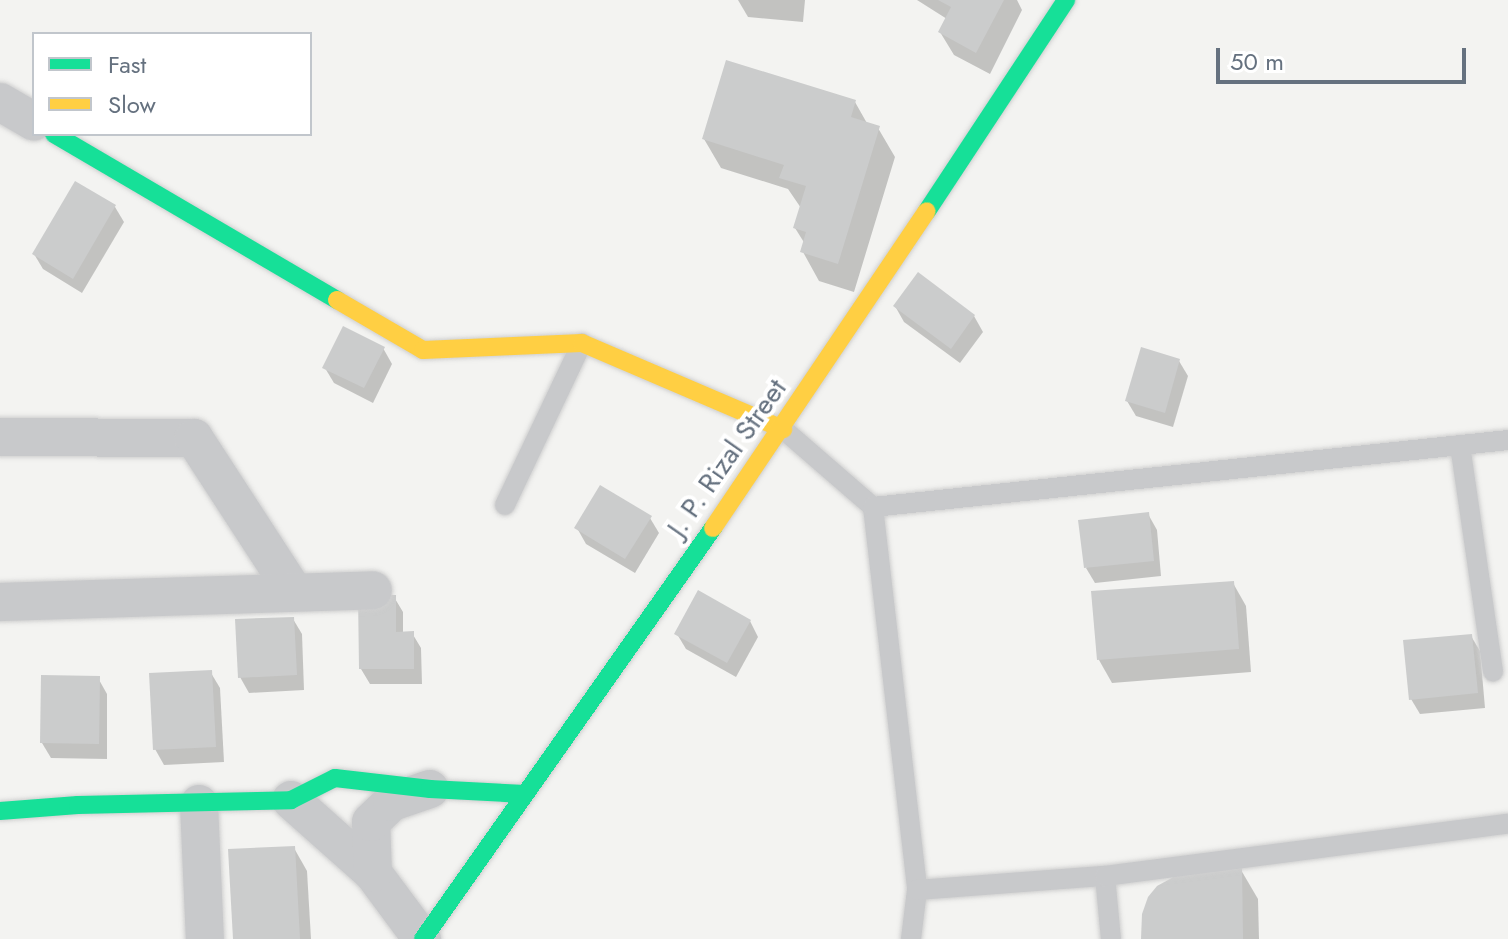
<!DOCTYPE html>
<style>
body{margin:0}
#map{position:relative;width:1508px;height:939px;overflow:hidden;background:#f3f3f1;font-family:Jost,sans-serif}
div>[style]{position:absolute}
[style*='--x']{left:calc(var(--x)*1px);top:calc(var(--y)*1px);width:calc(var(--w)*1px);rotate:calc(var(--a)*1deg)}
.shadow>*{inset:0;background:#0003}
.building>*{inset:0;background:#cbcccc}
.roads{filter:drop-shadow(0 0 2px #cfcfcf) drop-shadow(0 0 2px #cfcfcf)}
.lane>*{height:20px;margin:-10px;padding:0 10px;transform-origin:10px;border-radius:10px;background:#c8c9cb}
.street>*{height:38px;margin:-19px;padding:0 19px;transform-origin:19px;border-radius:19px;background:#c8c9cb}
.fast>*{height:18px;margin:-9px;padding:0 9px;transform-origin:9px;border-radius:9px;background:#16e098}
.slow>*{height:18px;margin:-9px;padding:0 9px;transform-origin:9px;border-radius:9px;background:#ffcf43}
span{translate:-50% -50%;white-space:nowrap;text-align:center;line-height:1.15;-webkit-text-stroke:8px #fff;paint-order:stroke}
.street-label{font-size:28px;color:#65717f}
.legend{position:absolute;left:32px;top:32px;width:280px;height:104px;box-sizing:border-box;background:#fff;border:2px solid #c1c6cc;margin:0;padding:10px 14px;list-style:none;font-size:24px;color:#65717f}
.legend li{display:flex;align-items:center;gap:16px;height:40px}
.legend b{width:40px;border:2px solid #c1c6cc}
.scale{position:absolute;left:1216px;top:48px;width:250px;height:36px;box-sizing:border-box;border:4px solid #65717f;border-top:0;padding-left:10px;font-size:24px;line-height:28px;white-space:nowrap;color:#65717f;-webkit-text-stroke:6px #fff;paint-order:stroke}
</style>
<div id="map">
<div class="shadow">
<div style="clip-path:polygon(738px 0,805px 0,803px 22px,748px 17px)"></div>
<div style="clip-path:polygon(917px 0,1017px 0,1022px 10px,990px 74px,954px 55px,940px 32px,947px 19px)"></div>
<div style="clip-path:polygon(855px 102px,868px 125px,878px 128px,895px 157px,854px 292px,819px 281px,803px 252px,805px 244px,795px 228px,801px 208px,788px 189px,721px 168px,704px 139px)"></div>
<div style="clip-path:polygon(76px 183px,115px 207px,124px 222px,82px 293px,43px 269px,34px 254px)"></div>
<div style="clip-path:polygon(895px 306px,974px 316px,983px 332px,960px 363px,904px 322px)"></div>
<div style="clip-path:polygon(383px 348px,392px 364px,373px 403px,334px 383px,325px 368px)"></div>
<div style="clip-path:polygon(1179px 361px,1188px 376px,1173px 427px,1136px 416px,1127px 401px)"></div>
<div style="clip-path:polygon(1148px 514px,1157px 530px,1161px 576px,1095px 583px,1086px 568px)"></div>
<div style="clip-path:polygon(650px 518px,659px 533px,635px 573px,586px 544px,577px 528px)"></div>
<div style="clip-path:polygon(1233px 583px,1246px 606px,1251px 672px,1112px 683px,1099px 660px,1094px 593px)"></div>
<div style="clip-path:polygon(394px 597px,403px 612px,403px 633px,412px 633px,421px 648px,422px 684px,370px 684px,361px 669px)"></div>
<div style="clip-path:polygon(293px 619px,302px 634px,304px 690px,249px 693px,240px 677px)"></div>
<div style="clip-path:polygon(750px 621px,758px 637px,736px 677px,686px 649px,677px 634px)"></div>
<div style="clip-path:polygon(1471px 636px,1480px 651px,1485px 708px,1420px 714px,1411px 699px)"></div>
<div style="clip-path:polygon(211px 673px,220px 688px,224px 762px,164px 765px,155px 749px)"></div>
<div style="clip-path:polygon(98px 678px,107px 694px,107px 759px,51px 758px,42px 743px)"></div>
<div style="clip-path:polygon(294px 848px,307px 871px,311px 939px,235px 939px)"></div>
<div style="clip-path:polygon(1241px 870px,1258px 899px,1259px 939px,1143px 939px)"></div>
</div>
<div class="building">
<div style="clip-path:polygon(938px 0,1004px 0,976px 53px,938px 32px,951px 7px)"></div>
<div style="clip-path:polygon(726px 60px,856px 100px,851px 117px,880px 126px,838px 264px,800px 252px,806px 232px,793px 228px,806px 186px,779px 178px,784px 165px,702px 139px)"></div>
<div style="clip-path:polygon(75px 181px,116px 205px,73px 279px,32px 254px)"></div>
<div style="clip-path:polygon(918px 272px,975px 315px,951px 349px,893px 306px)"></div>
<div style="clip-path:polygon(343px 326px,385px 347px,364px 388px,322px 368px)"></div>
<div style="clip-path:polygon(1141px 347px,1180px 359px,1165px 413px,1125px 401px)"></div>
<div style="clip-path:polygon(600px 485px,652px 516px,625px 559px,574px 528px)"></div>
<div style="clip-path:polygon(1149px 512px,1154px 561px,1084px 568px,1078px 520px)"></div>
<div style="clip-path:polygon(1234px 581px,1239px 649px,1097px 660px,1091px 591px)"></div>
<div style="clip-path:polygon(698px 590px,751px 620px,727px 663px,674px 634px)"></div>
<div style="clip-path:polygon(358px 595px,396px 595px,396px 632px,414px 631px,414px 669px,359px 669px)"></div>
<div style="clip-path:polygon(294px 617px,297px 675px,238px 678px,235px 619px)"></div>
<div style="clip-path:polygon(1472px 634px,1478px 693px,1409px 700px,1403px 640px)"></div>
<div style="clip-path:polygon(212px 670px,216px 747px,153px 750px,149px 673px)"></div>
<div style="clip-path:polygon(41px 675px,100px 676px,99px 744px,40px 743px)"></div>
<div style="clip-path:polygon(295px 846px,300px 939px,233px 939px,228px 849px)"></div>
<div style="clip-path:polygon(1242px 868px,1243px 939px,1141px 939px,1142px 914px,1148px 897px,1157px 886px,1179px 874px,1197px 870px)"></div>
</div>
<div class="roads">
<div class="lane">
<div style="--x:783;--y:429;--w:119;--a:40.9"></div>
<div style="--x:873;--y:507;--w:386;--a:83.4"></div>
<div style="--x:917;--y:890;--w:49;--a:97"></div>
<div style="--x:1460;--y:445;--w:229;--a:81.7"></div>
<div style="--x:505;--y:505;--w:179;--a:-64.6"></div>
<div style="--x:873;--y:507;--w:639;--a:-6.02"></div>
<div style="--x:1105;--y:876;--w:63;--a:84.6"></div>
<div style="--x:917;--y:890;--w:189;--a:-4.3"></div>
<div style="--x:1105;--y:876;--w:406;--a:-7.4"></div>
</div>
<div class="street">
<div style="--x:0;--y:102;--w:39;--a:30"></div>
<div style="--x:0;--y:437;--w:194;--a:0.3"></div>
<div style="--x:194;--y:438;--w:184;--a:57"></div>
<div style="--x:0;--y:602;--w:373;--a:-1.8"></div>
<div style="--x:291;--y:800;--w:110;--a:41.7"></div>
<div style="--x:373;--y:873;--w:82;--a:53.4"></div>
<div style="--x:199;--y:804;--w:135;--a:87.5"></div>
<div style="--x:373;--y:873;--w:51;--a:-92.2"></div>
<div style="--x:371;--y:822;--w:29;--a:-44"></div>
<div style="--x:392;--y:802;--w:40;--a:-18.9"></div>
</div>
<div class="fast">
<div style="--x:54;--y:134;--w:328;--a:30.4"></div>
<div style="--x:927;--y:211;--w:253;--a:-56.6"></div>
<div style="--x:0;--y:811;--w:78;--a:-4.4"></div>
<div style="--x:78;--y:805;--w:213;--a:-1.3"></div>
<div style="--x:291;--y:800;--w:49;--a:-26.6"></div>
<div style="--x:335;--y:778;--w:96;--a:6.6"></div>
<div style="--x:430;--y:789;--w:95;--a:3"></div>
<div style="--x:423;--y:939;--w:503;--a:-54.79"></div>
</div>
<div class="slow">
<div style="--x:337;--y:300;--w:99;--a:30.2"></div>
<div style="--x:423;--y:350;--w:159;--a:-2.5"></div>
<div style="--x:582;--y:343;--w:219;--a:23.2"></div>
<div style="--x:713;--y:528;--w:382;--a:-56"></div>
</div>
</div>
<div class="street-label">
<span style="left:727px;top:458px;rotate:-55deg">J. P. Rizal Street</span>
</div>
<ul class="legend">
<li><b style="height:10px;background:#16e098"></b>Fast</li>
<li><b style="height:10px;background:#ffcf43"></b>Slow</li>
</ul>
<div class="scale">50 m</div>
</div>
